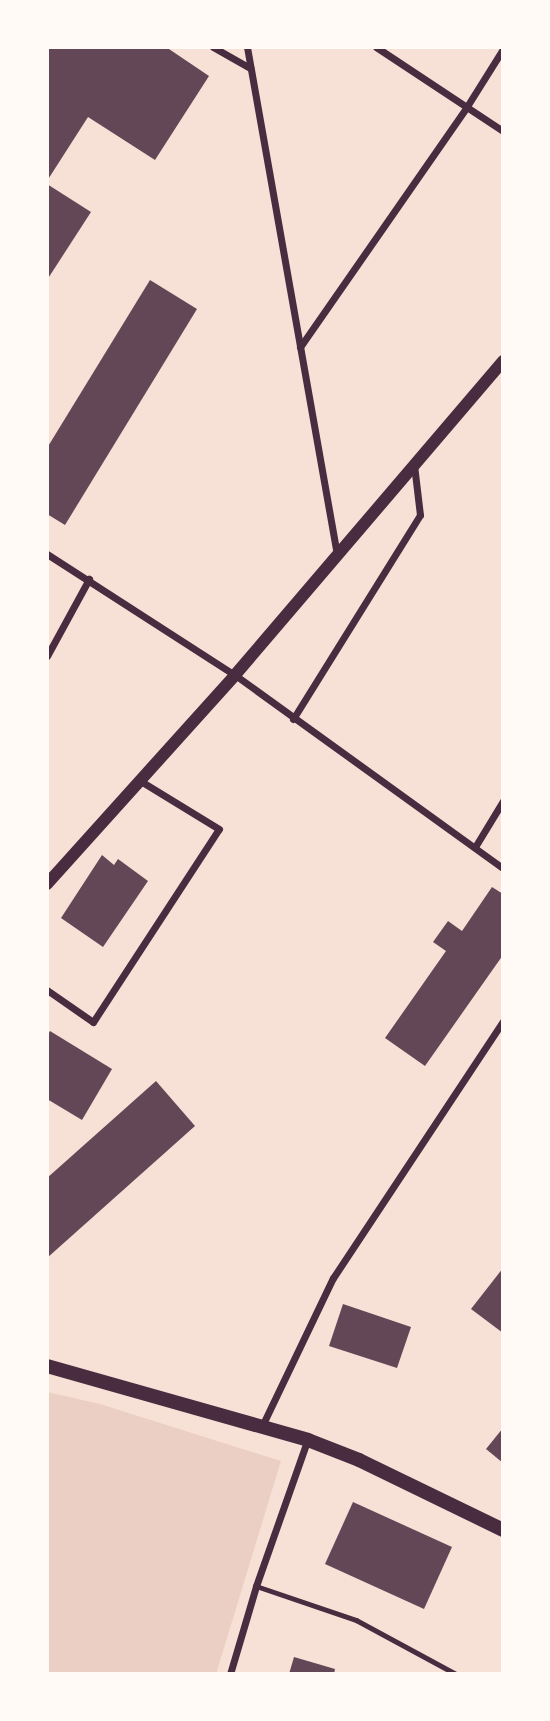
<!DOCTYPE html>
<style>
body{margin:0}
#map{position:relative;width:550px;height:1721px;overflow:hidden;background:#f7e1d7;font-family:Ubuntu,sans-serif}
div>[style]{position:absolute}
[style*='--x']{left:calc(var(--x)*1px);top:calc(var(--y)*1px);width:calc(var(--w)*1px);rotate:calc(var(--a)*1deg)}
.green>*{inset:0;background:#ebcfc5}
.building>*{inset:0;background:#644757}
.service>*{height:5px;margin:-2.5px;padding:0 2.5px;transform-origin:2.5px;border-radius:2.5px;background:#4a2c40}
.minor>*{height:7px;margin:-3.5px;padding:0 3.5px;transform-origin:3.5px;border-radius:3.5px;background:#4a2c40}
.tertiary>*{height:12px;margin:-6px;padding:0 6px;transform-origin:6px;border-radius:6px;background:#4a2c40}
.secondary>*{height:14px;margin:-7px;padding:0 7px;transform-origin:7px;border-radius:7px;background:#4a2c40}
span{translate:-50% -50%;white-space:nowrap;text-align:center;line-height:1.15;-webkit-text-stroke:5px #fffaf5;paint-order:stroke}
.frame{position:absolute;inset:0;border:49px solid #fffaf5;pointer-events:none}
</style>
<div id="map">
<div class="green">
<div style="clip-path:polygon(47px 1392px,100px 1404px,281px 1461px,216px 1674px,47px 1674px)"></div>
</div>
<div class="building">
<div style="clip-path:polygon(47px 47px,166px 47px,209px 76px,155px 160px,88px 117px,47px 181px)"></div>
<div style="clip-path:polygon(47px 184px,91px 212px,47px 280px)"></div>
<div style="clip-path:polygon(150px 280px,197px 309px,65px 525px,47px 514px,47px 448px)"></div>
<div style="clip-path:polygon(102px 855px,114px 865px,118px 859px,148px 881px,103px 947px,61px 918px)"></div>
<div style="clip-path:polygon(492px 887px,503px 894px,503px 955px,425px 1066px,385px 1038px,446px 951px,433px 942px,448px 921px,462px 931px)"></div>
<div style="clip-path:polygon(50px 1031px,112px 1069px,82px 1120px,47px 1099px,47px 1036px)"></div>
<div style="clip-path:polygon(156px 1081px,195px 1126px,47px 1258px,47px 1178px)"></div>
<div style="clip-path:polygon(503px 1268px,503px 1333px,471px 1309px)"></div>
<div style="clip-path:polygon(343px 1304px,411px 1327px,397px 1368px,329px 1346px)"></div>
<div style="clip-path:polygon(503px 1428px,503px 1463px,486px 1449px)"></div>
<div style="clip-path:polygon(353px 1502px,452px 1547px,424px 1609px,325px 1564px)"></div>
<div style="clip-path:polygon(294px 1657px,335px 1669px,334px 1674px,289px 1674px)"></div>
</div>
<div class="service">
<div style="--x:256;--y:1586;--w:106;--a:18.8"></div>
<div style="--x:356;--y:1620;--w:114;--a:28.4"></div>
</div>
<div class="minor">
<div style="--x:213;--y:47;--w:43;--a:29.6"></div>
<div style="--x:247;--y:47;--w:516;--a:79.95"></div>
<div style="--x:376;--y:47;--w:152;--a:33.5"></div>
<div style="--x:300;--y:347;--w:291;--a:-55.2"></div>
<div style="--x:466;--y:108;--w:70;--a:-57.9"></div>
<div style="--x:47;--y:554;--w:224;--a:32.8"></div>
<div style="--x:235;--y:675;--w:330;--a:35.8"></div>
<div style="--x:47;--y:656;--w:88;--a:-61.4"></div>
<div style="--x:293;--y:719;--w:240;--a:-58.1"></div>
<div style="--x:420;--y:515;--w:50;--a:-96.8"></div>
<div style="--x:475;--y:847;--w:54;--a:-58.7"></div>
<div style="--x:47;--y:990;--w:56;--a:34.8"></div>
<div style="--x:93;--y:1022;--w:230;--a:-56.9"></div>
<div style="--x:219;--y:829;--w:90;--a:-148.6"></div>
<div style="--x:262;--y:1426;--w:164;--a:-64.4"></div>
<div style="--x:333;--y:1278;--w:308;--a:-56.5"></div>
<div style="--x:230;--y:1674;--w:92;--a:-73.5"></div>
<div style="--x:256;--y:1586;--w:154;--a:-70.6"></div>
</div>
<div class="tertiary">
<div style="--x:47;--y:884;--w:281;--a:-48"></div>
<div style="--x:235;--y:675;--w:413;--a:-49.5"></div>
</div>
<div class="secondary">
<div style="--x:47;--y:1366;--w:271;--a:15.8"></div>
<div style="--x:308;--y:1440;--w:55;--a:21.4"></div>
<div style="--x:359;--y:1460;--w:160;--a:25.9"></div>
</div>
<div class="frame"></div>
</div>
